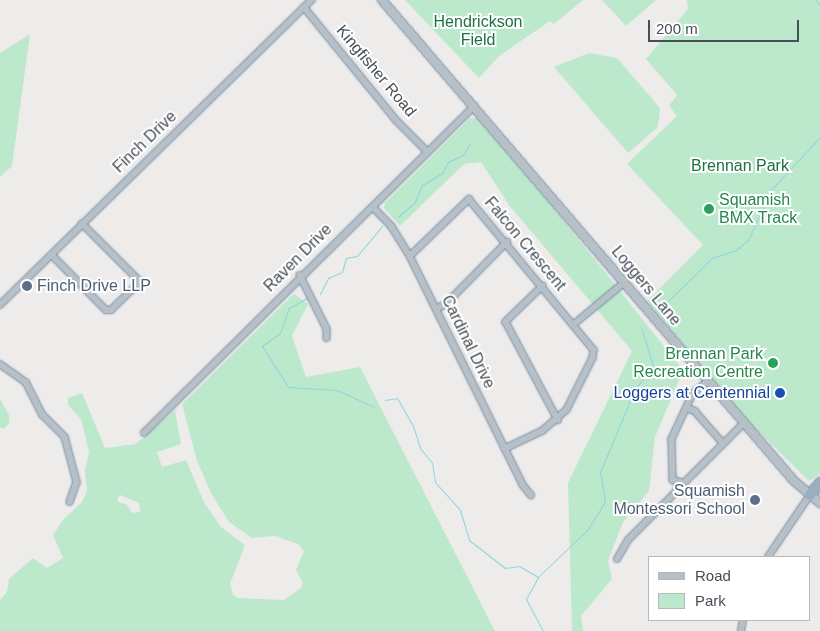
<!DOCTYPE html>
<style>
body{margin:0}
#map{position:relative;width:820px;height:631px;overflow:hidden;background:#eeebeb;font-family:Arial,sans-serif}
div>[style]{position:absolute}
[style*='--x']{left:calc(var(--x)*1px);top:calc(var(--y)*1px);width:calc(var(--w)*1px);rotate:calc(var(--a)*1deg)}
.green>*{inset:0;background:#bce9cc}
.stream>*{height:1px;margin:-0.5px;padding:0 0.5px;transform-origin:0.5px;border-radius:0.5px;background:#8dd3e2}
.roads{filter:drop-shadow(0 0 1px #728aa2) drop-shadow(0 0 1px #728aa2)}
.minor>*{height:5.5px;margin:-2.75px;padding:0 2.75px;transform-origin:2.75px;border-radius:2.75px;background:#b8c0c7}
.tertiary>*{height:8px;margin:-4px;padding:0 4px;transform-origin:4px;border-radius:4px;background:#b8c0c7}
.trunk>*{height:10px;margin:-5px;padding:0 5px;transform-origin:5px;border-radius:5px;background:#9aaec0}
.dots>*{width:14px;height:14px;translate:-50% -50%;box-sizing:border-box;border:2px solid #fff;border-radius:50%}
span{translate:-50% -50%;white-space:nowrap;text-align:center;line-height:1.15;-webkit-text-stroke:4px #fff;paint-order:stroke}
.park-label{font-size:16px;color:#1e7045}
.street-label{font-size:16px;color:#464f57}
.leisure-label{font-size:16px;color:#27864d}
.left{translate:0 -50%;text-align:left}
.right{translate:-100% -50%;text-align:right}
.service-label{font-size:16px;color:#4e5e75}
.transit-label{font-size:16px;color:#164399}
.legend{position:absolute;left:648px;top:556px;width:162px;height:65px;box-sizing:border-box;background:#fff;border:1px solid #b5b9bc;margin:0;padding:6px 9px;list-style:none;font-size:15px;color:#464f57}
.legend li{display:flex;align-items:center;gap:10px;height:25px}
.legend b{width:25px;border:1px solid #b5b9bc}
.scale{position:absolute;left:648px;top:20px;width:151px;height:22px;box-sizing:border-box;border:2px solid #464f57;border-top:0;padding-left:6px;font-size:15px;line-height:18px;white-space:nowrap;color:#464f57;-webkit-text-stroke:4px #fff;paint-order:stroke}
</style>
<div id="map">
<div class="green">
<div style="clip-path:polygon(405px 0,583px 0,554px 24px,550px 21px,499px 56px,479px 78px)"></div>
<div style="clip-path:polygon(602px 0,656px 0,626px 26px)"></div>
<div style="clip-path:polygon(687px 0,820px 0,820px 474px,809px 481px,753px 426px,647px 301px,703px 245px,627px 164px,677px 116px,669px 106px,677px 95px,646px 59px,688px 9px)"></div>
<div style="clip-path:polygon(30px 34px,12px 166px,0 177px,0 53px)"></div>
<div style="clip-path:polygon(589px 53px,617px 58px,660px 108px,658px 127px,628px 153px,554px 67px)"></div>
<div style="clip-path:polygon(470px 118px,477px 118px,556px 211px,683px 370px,655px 437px,649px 491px,623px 522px,608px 561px,612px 579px,581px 616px,583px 631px,572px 631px,568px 483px,632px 351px,509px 205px,481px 162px,464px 164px,400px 226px,384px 208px,385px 203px)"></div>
<div style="clip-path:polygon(evenodd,294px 294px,308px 304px,292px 336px,306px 377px,360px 367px,495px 631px,0 631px,0 600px,7px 592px,9px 579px,33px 558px,47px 568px,63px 558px,53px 535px,63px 520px,82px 502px,87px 491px,85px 470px,89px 452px,81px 419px,68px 405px,68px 398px,82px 393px,105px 448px,136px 444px,175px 410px,181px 444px,157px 452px,162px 467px,186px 460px,204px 502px,221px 527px,245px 545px,230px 584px,233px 595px,238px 598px,284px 600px,301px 588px,303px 583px,296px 570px,304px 551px,298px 544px,275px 536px,252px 538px,229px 522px,211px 493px,197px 461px,182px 404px,294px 294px,120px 495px,139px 503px,140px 512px,132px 513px,126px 504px,120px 503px,117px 500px,120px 495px)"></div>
<div style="clip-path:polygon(0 399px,9px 415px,9px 423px,4px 429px,0 427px)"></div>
</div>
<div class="stream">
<div style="--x:815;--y:0;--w:7;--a:45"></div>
<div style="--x:398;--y:217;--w:23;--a:-41"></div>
<div style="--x:415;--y:202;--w:17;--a:-69"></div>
<div style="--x:421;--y:186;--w:25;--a:-32"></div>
<div style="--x:442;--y:173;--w:13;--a:-61"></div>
<div style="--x:448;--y:162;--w:17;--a:-25"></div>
<div style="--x:463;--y:155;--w:14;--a:-60"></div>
<div style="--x:320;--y:294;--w:18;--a:-63"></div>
<div style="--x:328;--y:278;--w:15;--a:-23"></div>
<div style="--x:342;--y:272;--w:15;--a:-74"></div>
<div style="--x:346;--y:258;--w:11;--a:-10"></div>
<div style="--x:357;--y:256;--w:39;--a:-50"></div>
<div style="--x:307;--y:298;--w:21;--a:151"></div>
<div style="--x:289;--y:308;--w:27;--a:110"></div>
<div style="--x:280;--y:333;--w:22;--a:144"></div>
<div style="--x:262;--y:346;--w:49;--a:57.6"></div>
<div style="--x:288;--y:387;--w:49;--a:3.5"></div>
<div style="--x:337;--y:390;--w:41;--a:24.7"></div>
<div style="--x:664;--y:305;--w:67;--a:-44.4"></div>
<div style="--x:712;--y:258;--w:25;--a:-18"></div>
<div style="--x:736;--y:250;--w:16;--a:-40"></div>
<div style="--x:748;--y:240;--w:56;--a:-64.8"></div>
<div style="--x:772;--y:189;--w:71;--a:-47.3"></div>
<div style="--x:385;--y:400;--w:12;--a:-9"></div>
<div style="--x:397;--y:398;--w:32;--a:60"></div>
<div style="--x:413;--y:426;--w:23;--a:72"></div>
<div style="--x:420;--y:448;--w:19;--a:51"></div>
<div style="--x:432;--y:463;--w:19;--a:81"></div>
<div style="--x:435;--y:482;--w:38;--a:48"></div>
<div style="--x:460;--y:510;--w:31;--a:73"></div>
<div style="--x:469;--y:540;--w:46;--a:37.9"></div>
<div style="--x:505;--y:568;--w:14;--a:-8"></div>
<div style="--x:519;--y:566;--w:22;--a:30"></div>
<div style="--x:543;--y:631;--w:36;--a:-118"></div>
<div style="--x:526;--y:599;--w:25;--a:-61"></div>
<div style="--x:538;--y:577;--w:69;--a:-43.8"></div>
<div style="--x:588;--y:529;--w:32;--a:-58"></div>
<div style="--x:605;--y:502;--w:30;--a:-99"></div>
<div style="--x:600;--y:472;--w:90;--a:-67.1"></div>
<div style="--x:635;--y:389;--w:29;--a:-52"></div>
<div style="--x:653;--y:366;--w:39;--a:-107"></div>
</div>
<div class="roads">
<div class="minor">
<div style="--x:304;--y:7;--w:146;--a:50.8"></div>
<div style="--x:396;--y:120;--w:45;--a:45"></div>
<div style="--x:373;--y:207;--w:28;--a:46"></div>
<div style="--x:392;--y:227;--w:34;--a:58"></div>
<div style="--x:410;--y:256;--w:255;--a:63.7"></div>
<div style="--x:523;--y:485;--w:13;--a:51"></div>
<div style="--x:52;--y:255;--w:77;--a:45.5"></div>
<div style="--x:106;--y:310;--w:5;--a:0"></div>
<div style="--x:111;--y:310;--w:36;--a:-44"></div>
<div style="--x:137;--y:285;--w:5;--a:-79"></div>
<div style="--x:138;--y:280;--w:79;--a:-135"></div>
<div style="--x:410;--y:256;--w:82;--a:-44"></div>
<div style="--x:469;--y:199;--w:196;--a:50.4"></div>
<div style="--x:594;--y:350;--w:8;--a:97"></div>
<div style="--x:593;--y:358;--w:58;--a:116.6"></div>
<div style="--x:567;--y:410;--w:32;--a:139"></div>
<div style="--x:543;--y:431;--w:42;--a:154.7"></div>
<div style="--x:300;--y:275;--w:60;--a:63.4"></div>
<div style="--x:327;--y:329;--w:9;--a:90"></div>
<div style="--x:543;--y:286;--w:52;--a:135.8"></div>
<div style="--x:506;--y:322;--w:111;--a:62"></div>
<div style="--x:0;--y:305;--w:436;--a:-44.4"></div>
<div style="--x:436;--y:309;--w:11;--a:-27"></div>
<div style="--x:446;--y:304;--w:87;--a:-45.5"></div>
<div style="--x:574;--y:324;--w:66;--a:-39.5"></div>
<div style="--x:0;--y:364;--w:32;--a:35"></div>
<div style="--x:26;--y:382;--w:37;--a:63"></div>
<div style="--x:43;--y:415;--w:31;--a:45"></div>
<div style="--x:65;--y:437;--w:47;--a:75.1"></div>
<div style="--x:77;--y:482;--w:21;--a:109"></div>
<div style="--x:709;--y:381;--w:21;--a:141"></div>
<div style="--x:693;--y:394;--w:50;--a:115"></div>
<div style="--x:672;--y:439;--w:41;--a:88.6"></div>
<div style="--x:673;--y:480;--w:11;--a:15"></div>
<div style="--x:684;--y:483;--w:85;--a:-45"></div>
<div style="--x:687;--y:408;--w:9;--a:21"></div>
<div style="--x:695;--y:411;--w:43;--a:48.8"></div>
<div style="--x:144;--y:433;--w:465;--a:-44.7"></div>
<div style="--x:768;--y:557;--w:75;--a:-55.9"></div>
<div style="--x:617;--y:559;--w:22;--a:-60"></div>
<div style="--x:628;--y:540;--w:68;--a:-45"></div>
<div style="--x:676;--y:492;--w:9;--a:-77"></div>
<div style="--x:741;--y:631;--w:11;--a:-80"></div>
</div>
<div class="tertiary">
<div style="--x:382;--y:0;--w:633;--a:49.42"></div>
<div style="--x:794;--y:481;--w:34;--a:40"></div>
</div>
<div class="trunk">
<div style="--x:810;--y:495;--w:16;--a:-50"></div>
</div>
</div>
<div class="dots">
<div style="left:709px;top:209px;background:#2e9e5b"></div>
<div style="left:27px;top:286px;background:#5c6f8a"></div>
<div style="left:773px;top:363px;background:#2e9e5b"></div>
<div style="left:780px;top:393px;background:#1a4fb4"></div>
<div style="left:755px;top:500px;background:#5c6f8a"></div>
</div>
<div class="park-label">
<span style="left:478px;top:31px">Hendrickson<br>Field</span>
<span style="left:740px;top:166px">Brennan Park</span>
</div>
<div class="street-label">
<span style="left:376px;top:71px;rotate:50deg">Kingfisher Road</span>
<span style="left:145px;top:142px;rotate:-44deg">Finch Drive</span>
<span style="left:525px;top:244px;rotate:50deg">Falcon Crescent</span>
<span style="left:298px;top:258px;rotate:-45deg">Raven Drive</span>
<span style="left:646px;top:286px;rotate:50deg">Loggers Lane</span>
<span style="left:468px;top:342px;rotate:64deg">Cardinal Drive</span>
</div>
<div class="leisure-label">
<span class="left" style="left:719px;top:209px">Squamish<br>BMX Track</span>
<span class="right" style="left:763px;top:363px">Brennan Park<br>Recreation Centre</span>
</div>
<div class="service-label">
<span class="left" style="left:37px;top:286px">Finch Drive LLP</span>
<span class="right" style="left:745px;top:500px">Squamish<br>Montessori School</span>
</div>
<div class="transit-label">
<span class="right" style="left:770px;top:393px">Loggers at Centennial</span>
</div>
<ul class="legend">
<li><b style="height:6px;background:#b8c0c7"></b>Road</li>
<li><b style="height:14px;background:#bce9cc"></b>Park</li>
</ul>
<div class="scale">200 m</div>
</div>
